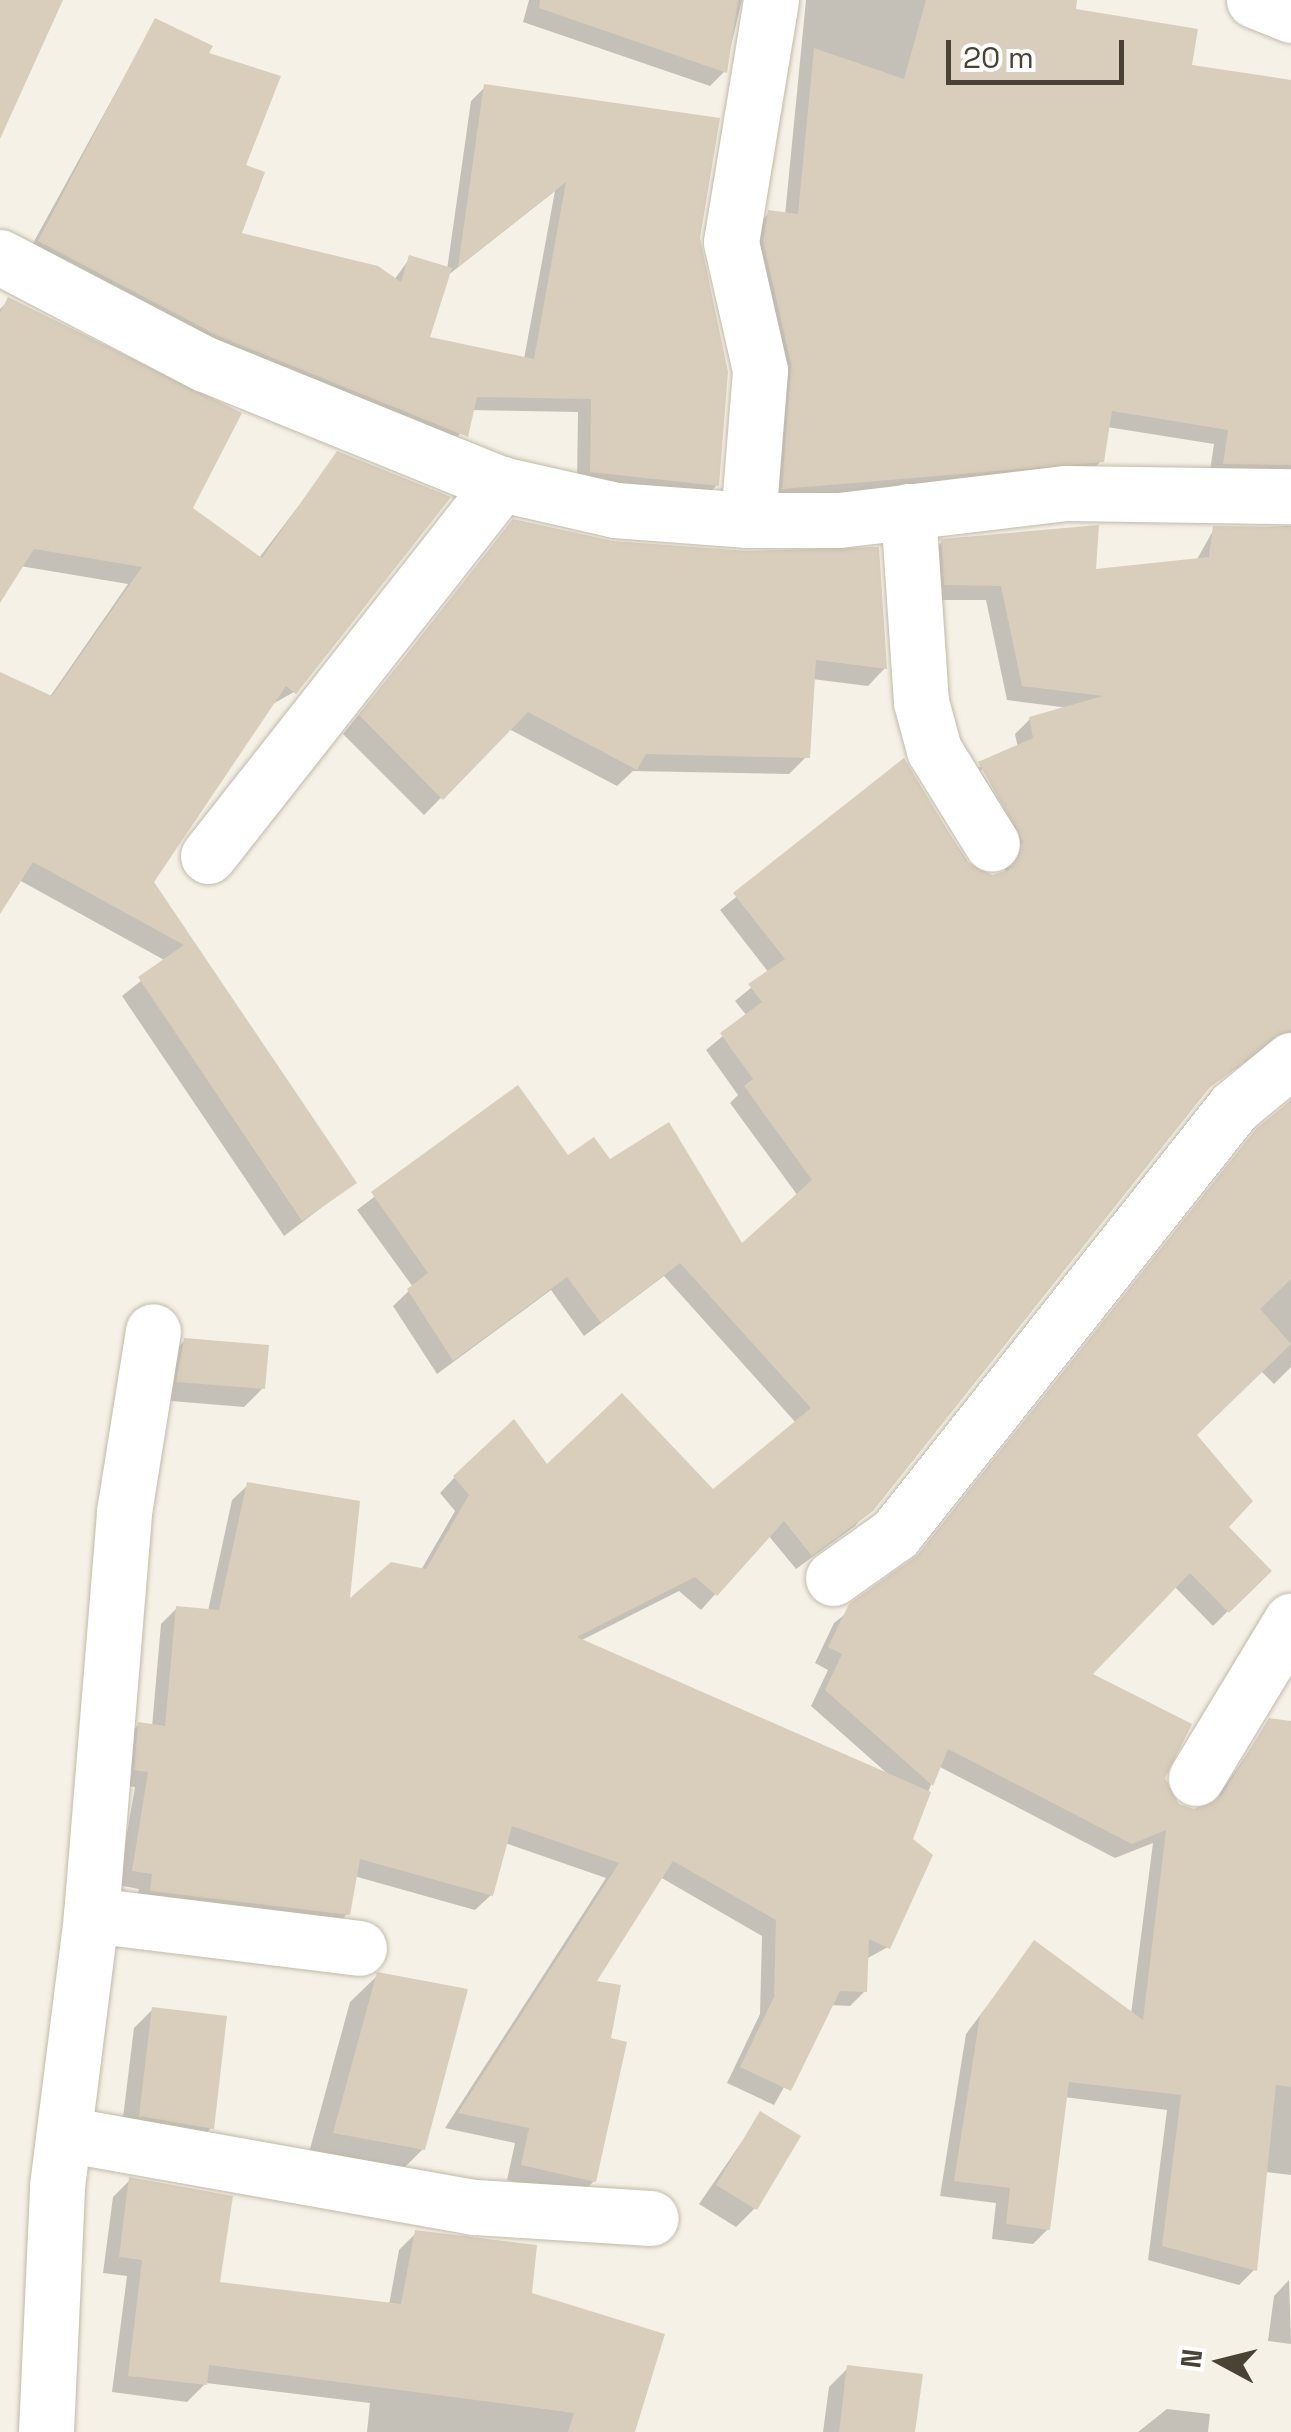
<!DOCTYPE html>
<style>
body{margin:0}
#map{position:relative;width:1291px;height:2432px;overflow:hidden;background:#f5f1e6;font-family:"Space Grotesk",sans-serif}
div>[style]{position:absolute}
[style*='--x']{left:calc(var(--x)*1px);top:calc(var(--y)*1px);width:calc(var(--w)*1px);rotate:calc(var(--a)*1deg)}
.shadow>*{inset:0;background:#0003}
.building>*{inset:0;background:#d8cebb}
.roads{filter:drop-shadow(0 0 2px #c1baa8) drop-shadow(0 0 2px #c1baa8)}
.street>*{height:55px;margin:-27.5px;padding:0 27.5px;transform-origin:27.5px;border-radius:27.5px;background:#fff}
span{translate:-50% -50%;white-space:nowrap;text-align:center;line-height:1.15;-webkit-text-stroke:9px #fff;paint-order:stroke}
.north{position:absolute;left:1171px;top:2312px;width:100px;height:100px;-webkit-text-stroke:8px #fff;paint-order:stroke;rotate:277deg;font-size:28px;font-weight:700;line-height:40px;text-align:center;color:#494235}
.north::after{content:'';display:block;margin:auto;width:35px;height:45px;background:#494235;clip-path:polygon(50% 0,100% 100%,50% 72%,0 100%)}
.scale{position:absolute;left:946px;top:40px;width:178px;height:45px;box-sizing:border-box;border:5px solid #494235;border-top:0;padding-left:12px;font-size:30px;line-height:35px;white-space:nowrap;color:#494235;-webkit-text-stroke:8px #fff;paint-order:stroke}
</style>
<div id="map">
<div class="shadow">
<div style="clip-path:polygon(529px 0,742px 0,725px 71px,710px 86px,523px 22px)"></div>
<div style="clip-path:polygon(806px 0,1075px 0,1073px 11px,1189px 67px,1291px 83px,1291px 488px,1209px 478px,1214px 444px,1107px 427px,1101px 461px,1086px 477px,768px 503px,754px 228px,769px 213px,785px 215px)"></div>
<div style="clip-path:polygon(evenodd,155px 21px,206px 55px,243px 167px,239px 235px,394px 280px,410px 258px,447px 270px,471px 101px,485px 87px,698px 249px,717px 485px,703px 499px,577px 485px,578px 412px,471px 410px,452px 449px,26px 256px,155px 21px,555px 191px,524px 359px,426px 339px,447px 276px,555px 191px)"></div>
<div style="clip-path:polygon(9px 300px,190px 509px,259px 558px,338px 454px,294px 692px,271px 705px,151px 882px,354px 1183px,284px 1236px,122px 996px,166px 961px,19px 880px,0 909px,0 675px,49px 698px,128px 584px,20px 566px,0 598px,0 309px)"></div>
<div style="clip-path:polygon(514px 522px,885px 668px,868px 686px,812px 679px,807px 756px,789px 774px,633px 771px,617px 786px,509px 729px,424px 815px,343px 734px)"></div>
<div style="clip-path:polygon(evenodd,1291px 526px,1291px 1050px,1254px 1050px,1201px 1094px,855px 1526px,796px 1569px,768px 1535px,701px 1610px,679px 1591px,580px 1641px,889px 1775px,811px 1706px,828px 1670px,815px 1663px,834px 1623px,913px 1561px,1242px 1147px,1291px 1104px,1291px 1367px,1274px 1384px,1261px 1371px,1194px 1435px,1225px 1527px,1268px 1571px,1213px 1626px,1174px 1586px,1089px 1674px,1177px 1806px,1195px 1812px,1214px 1802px,1270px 1721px,1291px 1724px,1291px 2175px,1266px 2172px,1254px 2270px,1239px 2285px,1148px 2260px,1167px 2110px,1064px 2097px,1048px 2229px,1033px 2244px,992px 2239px,996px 2203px,940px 2196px,966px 2034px,1034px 1943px,1131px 2014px,1153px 1843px,1115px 1858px,938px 1766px,910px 1840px,888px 1947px,866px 1959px,865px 1991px,850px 2006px,830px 2005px,774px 2105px,727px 2083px,760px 2014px,762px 1936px,660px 1877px,592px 1983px,608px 2040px,594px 2181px,579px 2196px,507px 2180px,515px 2143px,445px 2128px,606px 1878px,505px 1843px,491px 1895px,475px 1910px,354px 1876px,347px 1914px,332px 1929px,136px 1905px,139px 1889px,118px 1885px,135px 1787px,120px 1785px,124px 1740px,139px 1724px,152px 1727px,161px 1624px,177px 1608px,208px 1611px,232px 1500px,248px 1485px,347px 1604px,421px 1570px,455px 1511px,440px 1493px,455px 1477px,547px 1468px,713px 1492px,797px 1424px,664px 1276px,584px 1336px,551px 1290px,437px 1374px,393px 1306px,413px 1287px,357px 1210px,517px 1088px,568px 1158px,609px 1162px,742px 1247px,798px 1196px,730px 1103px,738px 1095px,706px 1050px,747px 1016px,735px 1001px,769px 973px,720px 910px,903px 762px,975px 873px,994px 878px,1005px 871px,1005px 844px,965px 780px,1018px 748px,1015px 734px,1030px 719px,1069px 708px,1007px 700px,986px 600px,930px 600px,927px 557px,942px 542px,1094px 572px,1196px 561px,1214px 529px,1291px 526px,978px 767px,984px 767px,1023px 840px,978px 767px)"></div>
<div style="clip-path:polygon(184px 1341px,263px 1388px,244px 1407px,159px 1400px,165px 1360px)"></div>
<div style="clip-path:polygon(378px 1975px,423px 2149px,396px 2176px,307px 2160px,350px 2002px)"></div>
<div style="clip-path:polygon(153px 2009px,211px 2128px,192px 2147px,121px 2134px,134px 2028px)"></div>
<div style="clip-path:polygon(761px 2114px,755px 2208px,736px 2227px,699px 2204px)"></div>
<div style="clip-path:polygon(130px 2180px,217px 2284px,389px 2305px,399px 2250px,416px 2233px,529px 2295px,633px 2432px,367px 2432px,370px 2403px,206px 2383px,187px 2402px,112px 2392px,127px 2276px,103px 2273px,113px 2197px)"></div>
<div style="clip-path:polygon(1289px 2280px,1291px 2344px,1268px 2341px,1274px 2296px)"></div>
<div style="clip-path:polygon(848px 2368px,908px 2432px,823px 2432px,829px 2387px)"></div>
<div style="clip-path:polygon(1167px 2409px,1210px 2414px,1208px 2432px,1138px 2432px)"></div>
</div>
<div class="building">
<div style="clip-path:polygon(0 0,63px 0,0 139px)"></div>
<div style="clip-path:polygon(540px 0,738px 0,727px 73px,539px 8px)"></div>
<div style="clip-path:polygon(926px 0,1077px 0,1076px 9px,1198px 29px,1192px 65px,1291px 80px,1291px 465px,1223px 464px,1228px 430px,1112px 411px,1104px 462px,782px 489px,791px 364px,763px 241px,768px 210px,798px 214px,814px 48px,904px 79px)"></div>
<div style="clip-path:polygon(155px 18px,213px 46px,209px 53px,281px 76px,246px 165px,265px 172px,242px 233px,378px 266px,401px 282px,409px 255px,452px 268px,430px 337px,534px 359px,566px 182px,458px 267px,484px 84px,720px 118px,700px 238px,728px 372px,719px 486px,590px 472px,591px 399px,477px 397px,468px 437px,218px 336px,38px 241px)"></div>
<div style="clip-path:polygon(8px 297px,242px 413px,193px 508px,262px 558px,337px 451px,451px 497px,296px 694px,286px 686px,154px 882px,357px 1183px,302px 1221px,138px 977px,184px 945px,33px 862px,0 914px,0 672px,52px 696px,142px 567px,34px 549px,0 603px,0 313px)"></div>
<div style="clip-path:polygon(513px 519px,613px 541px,748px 551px,879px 547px,887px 669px,816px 660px,810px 758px,646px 754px,637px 770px,528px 712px,443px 800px,359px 715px)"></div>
<div style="clip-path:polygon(1099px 525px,1096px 569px,1209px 557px,1213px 526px,1291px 527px,1291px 1030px,1210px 1087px,873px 1511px,812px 1556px,784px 1521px,717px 1596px,695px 1577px,577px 1637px,931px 1792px,913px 1839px,933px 1855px,890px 1949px,869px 1939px,867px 1992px,840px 1991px,791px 2091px,740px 2067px,774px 1997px,776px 1920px,673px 1861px,597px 1981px,621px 1985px,611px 2038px,627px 2042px,596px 2182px,521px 2165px,529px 2128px,458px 2113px,619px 1863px,512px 1826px,493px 1896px,360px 1859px,350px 1915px,150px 1891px,152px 1874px,132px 1871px,148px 1772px,134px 1770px,138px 1722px,165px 1726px,176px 1606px,219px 1610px,247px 1482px,360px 1501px,350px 1598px,391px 1562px,426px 1569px,469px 1495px,453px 1476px,514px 1419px,547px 1464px,622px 1393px,713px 1489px,811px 1408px,680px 1263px,601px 1323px,567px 1277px,453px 1361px,407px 1289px,428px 1273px,371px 1192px,518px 1085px,568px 1155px,594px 1137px,610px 1159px,669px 1122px,742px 1243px,812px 1180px,744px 1086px,753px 1079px,720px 1033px,762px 1002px,748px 984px,785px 959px,733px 893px,904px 758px,966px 861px,992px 875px,1009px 870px,1023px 842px,978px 762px,1033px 738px,1029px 717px,1103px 696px,1022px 686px,1001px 586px,944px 585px,941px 539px)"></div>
<div style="clip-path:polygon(1291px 1100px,1291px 1279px,1260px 1309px,1291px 1344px,1197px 1435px,1253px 1501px,1229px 1527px,1272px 1571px,1229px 1613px,1190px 1573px,1093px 1674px,1192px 1724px,1165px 1778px,1179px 1804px,1194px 1809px,1222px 1795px,1269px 1718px,1291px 1721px,1291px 2087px,1276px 2085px,1257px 2271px,1162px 2246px,1181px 2095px,1069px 2082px,1050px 2230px,1006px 2224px,1010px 2188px,954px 2181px,980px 2016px,1034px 1940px,1143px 2020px,1166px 1830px,1132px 1844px,948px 1749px,933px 1786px,825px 1690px,842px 1654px,828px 1647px,849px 1604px,919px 1554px,1256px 1129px)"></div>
<div style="clip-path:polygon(184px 1338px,269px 1345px,265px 1389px,176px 1382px)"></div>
<div style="clip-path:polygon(377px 1972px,468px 1989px,425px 2150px,333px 2133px)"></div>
<div style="clip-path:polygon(152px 2007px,227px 2016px,214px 2129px,139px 2116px)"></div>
<div style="clip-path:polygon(760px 2111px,801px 2136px,757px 2210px,716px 2185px)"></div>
<div style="clip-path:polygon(129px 2177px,233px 2196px,220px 2282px,401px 2304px,415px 2230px,537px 2245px,532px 2293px,665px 2334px,635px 2432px,568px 2432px,574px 2413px,209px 2365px,207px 2385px,128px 2376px,142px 2260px,119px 2257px)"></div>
<div style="clip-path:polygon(847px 2365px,923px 2374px,915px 2432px,839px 2432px)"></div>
</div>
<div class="roads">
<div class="street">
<div style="--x:1254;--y:0;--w:40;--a:22"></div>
<div style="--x:0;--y:257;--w:231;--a:27.6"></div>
<div style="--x:205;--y:364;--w:319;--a:22.1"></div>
<div style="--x:908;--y:511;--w:191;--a:86.1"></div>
<div style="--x:921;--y:702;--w:50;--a:74.8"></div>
<div style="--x:934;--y:750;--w:110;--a:58.3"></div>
<div style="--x:748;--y:520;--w:150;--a:-85.4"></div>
<div style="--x:760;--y:370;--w:131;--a:-102.8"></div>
<div style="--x:731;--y:242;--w:245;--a:-80.6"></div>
<div style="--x:208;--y:856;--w:474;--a:-51.8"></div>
<div style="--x:501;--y:484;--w:117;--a:12.8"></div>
<div style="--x:615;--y:510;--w:133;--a:4.3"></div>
<div style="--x:748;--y:520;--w:91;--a:0"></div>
<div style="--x:839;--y:520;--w:229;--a:-6.8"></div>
<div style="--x:1066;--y:493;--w:225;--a:0.8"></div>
<div style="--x:833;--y:1578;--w:76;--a:-35.4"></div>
<div style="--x:895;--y:1534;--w:545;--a:-51.55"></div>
<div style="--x:1234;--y:1107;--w:74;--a:-39.5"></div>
<div style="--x:1196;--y:1778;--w:184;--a:-58.8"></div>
<div style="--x:91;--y:1915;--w:270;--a:7"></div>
<div style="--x:64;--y:2134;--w:417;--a:10.1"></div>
<div style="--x:475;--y:2207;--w:176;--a:3.6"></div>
<div style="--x:46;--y:2432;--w:246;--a:-87.4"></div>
<div style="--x:57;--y:2186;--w:273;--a:-82.8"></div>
<div style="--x:91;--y:1915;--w:404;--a:-85.3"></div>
<div style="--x:124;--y:1512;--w:183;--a:-80.9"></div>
</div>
</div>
<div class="north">N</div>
<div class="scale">20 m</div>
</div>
